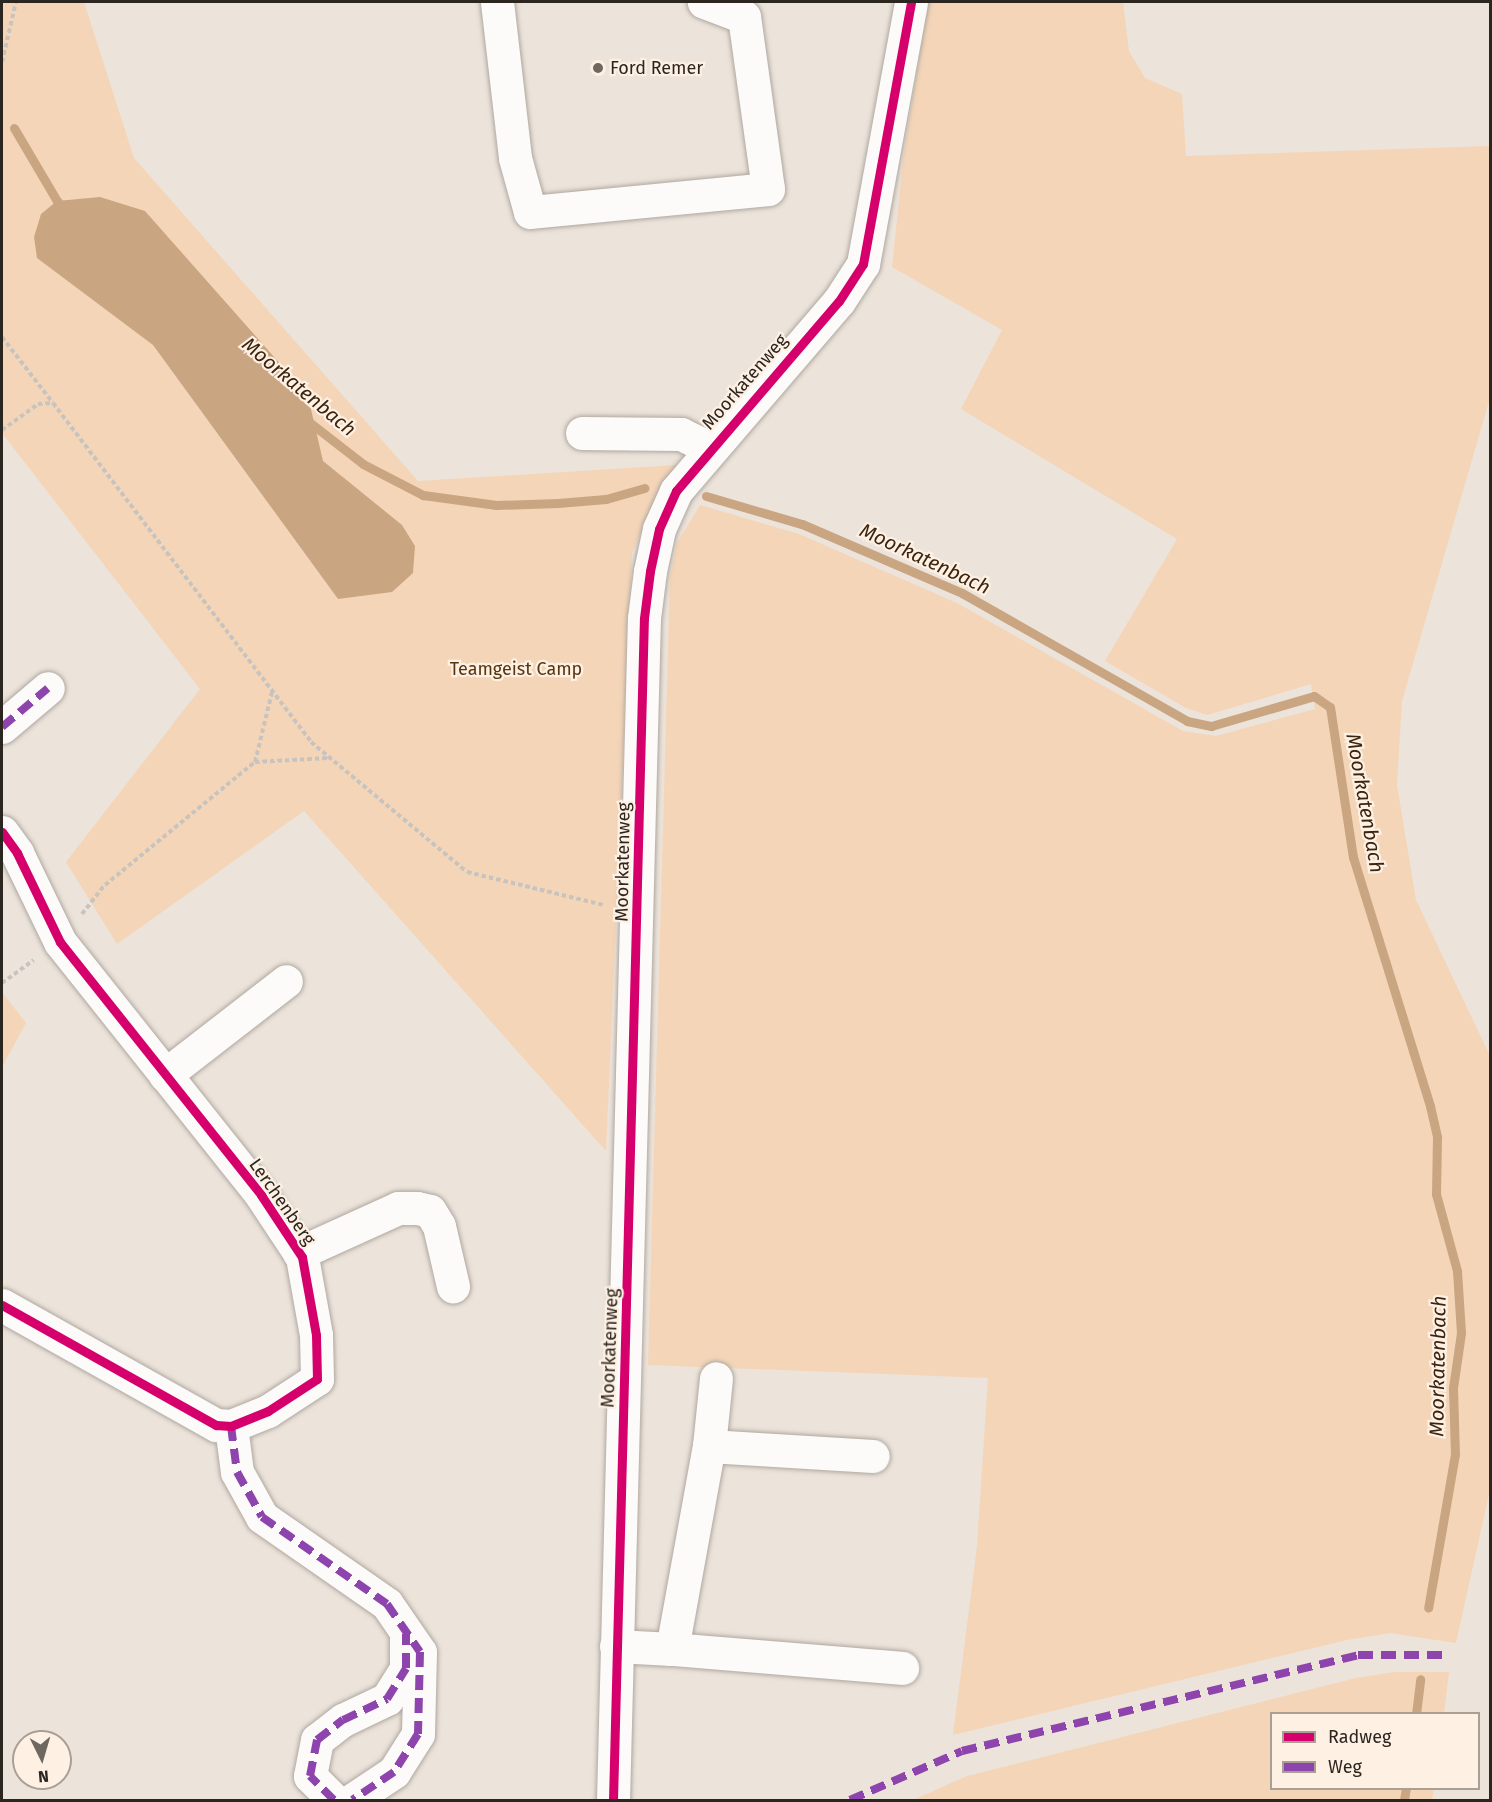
<!DOCTYPE html>
<style>
body{margin:0}
#map{position:relative;width:1492px;height:1802px;overflow:hidden;background:#ece3da;font-family:"Fira Sans",sans-serif}
div>[style]{position:absolute}
[style*='--x']{left:calc(var(--x)*1px);top:calc(var(--y)*1px);width:calc(var(--w)*1px);rotate:calc(var(--a)*1deg)}
.green>*{inset:0;background:#f4d5b8}
.water>*{inset:0;background:#caa582}
.stream>*{height:9px;margin:-4.5px;padding:0 4.5px;transform-origin:4.5px;border-radius:4.5px;background:#caa582}
.path>*{height:4px;margin-top:-2px;transform-origin:0;background:repeating-linear-gradient(90deg,#c7c4c0 0 4.5px,transparent 0 7.5px)}
.roads{filter:drop-shadow(0 0 2px #afa8a1) drop-shadow(0 0 2px #afa8a1)}
.minor>*{height:33px;margin:-16.5px;padding:0 16.5px;transform-origin:16.5px;border-radius:16.5px;background:#fcfbf9}
.quiet>*{height:8px;margin-top:-4px;transform-origin:0;background:repeating-linear-gradient(90deg,#8e44ad 0 15px,transparent 0 23px)}
.cycleway>*{height:9px;margin:-4.5px;padding:0 4.5px;transform-origin:4.5px;border-radius:4.5px;background:#d6006c}
.dots>*{width:16px;height:16px;translate:-50% -50%;box-sizing:border-box;border:3px solid #fef0e3;border-radius:50%}
span{translate:-50% -50%;white-space:nowrap;text-align:center;line-height:1.15;-webkit-text-stroke:4.5px #fef0e3;paint-order:stroke}
.poi-label{font-size:18px;color:#2c2620}
.left{translate:0 -50%;text-align:left}
.street-label{font-size:18px;color:#2c2620}
.park-label{font-size:18px;color:#583511}
.water-label{font-size:20px;color:#3a2510;font-style:italic}
.frame{position:absolute;inset:0;border:3px solid #2c2620;pointer-events:none}
.legend{position:absolute;left:1270px;top:1712px;width:210px;height:78px;box-sizing:border-box;background:#fef0e3;border:2px solid #aa9f95;margin:0;padding:8px 10px;list-style:none;font-size:18px;color:#2c2620}
.legend li{display:flex;align-items:center;gap:12px;height:30px}
.legend b{width:30px;border:2px solid #aa9f95}
.north{position:absolute;left:12px;top:1730px;width:60px;height:60px;box-sizing:border-box;background:#fef0e3;border:2px solid #aa9f95;border-radius:50%;rotate:175deg;font-size:16px;font-weight:700;line-height:24px;text-align:center;color:#2c2620}
.north::after{content:'';display:block;margin:auto;width:21px;height:27px;background:#6f6861;clip-path:polygon(50% 0,100% 100%,50% 72%,0 100%)}
</style>
<div id="map">
<div class="green">
<div style="clip-path:polygon(evenodd,2px 2px,84px 2px,134px 158px,418px 481px,677px 465px,650px 511px,632px 553px,606px 1151px,304px 811px,117px 944px,66px 862px,200px 689px,2px 433px,2px 2px,145px 211px,310px 405px,322px 461px,338px 599px,153px 345px,116px 315px,145px 211px)"></div>
<div style="clip-path:polygon(928px 2px,1123px 2px,1129px 51px,1145px 78px,1182px 94px,1186px 156px,1490px 146px,1490px 398px,1402px 701px,1397px 785px,1416px 900px,1490px 1056px,1490px 1490px,1456px 1643px,1390px 1633px,1347px 1640px,953px 1735px,977px 1546px,988px 1378px,648px 1365px,670px 576px,677px 543px,700px 505px,799px 534px,957px 603px,1183px 731px,1216px 736px,1315px 709px,1311px 684px,1207px 715px,1186px 708px,1105px 661px,1177px 539px,961px 409px,1002px 330px,892px 267px,904px 152px)"></div>
<div style="clip-path:polygon(2px 992px,26px 1023px,2px 1067px)"></div>
<div style="clip-path:polygon(1395px 1672px,1449px 1672px,1444px 1713px,1272px 1714px,1272px 1788px,1434px 1789px,1432px 1800px,913px 1800px,967px 1776px,1356px 1678px)"></div>
</div>
<div class="water">
<div style="clip-path:polygon(100px 197px,145px 211px,297px 383px,310px 405px,323px 461px,402px 525px,415px 546px,413px 573px,392px 592px,338px 599px,153px 345px,37px 258px,34px 237px,41px 214px,57px 201px)"></div>
</div>
<div class="stream">
<div style="--x:14;--y:128;--w:85;--a:59.5"></div>
<div style="--x:57;--y:201;--w:11;--a:45"></div>
<div style="--x:304;--y:418;--w:75;--a:37.9"></div>
<div style="--x:363;--y:464;--w:68;--a:27.3"></div>
<div style="--x:423;--y:495;--w:74;--a:7.8"></div>
<div style="--x:496;--y:505;--w:62;--a:-1.8"></div>
<div style="--x:558;--y:503;--w:48;--a:-4.8"></div>
<div style="--x:606;--y:499;--w:40;--a:-16"></div>
<div style="--x:706;--y:496;--w:100;--a:16.3"></div>
<div style="--x:802;--y:524;--w:174;--a:23.3"></div>
<div style="--x:962;--y:593;--w:259;--a:29.6"></div>
<div style="--x:1187;--y:721;--w:25;--a:12"></div>
<div style="--x:1211;--y:726;--w:107;--a:-16.2"></div>
<div style="--x:1314;--y:696;--w:19;--a:35"></div>
<div style="--x:1330;--y:707;--w:152;--a:81.3"></div>
<div style="--x:1353;--y:857;--w:261;--a:72.8"></div>
<div style="--x:1430;--y:1106;--w:32;--a:77"></div>
<div style="--x:1437;--y:1137;--w:57;--a:91"></div>
<div style="--x:1436;--y:1194;--w:80;--a:74.7"></div>
<div style="--x:1457;--y:1271;--w:62;--a:86.3"></div>
<div style="--x:1461;--y:1333;--w:56;--a:98.3"></div>
<div style="--x:1453;--y:1388;--w:66;--a:88.3"></div>
<div style="--x:1455;--y:1454;--w:156;--a:99.9"></div>
<div style="--x:1416;--y:1714;--w:35;--a:-83"></div>
<div style="--x:1404;--y:1800;--w:12;--a:-81"></div>
</div>
<div class="path">
<div style="--x:2;--y:62;--w:62;--a:-76.9"></div>
<div style="--x:2;--y:337;--w:83;--a:52.3"></div>
<div style="--x:2;--y:430;--w:44;--a:-35.8"></div>
<div style="--x:38;--y:404;--w:15;--a:-4"></div>
<div style="--x:53;--y:403;--w:426;--a:52.7"></div>
<div style="--x:311;--y:742;--w:203;--a:39.8"></div>
<div style="--x:467;--y:872;--w:140;--a:13.6"></div>
<div style="--x:255;--y:762;--w:72;--a:-76.3"></div>
<div style="--x:82;--y:914;--w:37;--a:-52"></div>
<div style="--x:105;--y:885;--w:194;--a:-39.4"></div>
<div style="--x:255;--y:762;--w:74;--a:-3.1"></div>
<div style="--x:2;--y:983;--w:39;--a:-36"></div>
</div>
<div class="roads">
<div class="minor">
<div style="--x:497;--y:2;--w:157;--a:83.4"></div>
<div style="--x:515;--y:158;--w:56;--a:74.5"></div>
<div style="--x:530;--y:212;--w:239;--a:-5.5"></div>
<div style="--x:768;--y:189;--w:174;--a:-97.9"></div>
<div style="--x:744;--y:17;--w:43;--a:-159.4"></div>
<div style="--x:582;--y:433;--w:99;--a:0.6"></div>
<div style="--x:681;--y:434;--w:32;--a:26"></div>
<div style="--x:2;--y:727;--w:60;--a:-40.3"></div>
<div style="--x:2;--y:832;--w:26;--a:54"></div>
<div style="--x:17;--y:853;--w:99;--a:64.2"></div>
<div style="--x:60;--y:942;--w:323;--a:51.5"></div>
<div style="--x:261;--y:1195;--w:74;--a:56.5"></div>
<div style="--x:302;--y:1257;--w:79;--a:79.8"></div>
<div style="--x:316;--y:1335;--w:44;--a:88.7"></div>
<div style="--x:317;--y:1379;--w:59;--a:146.9"></div>
<div style="--x:268;--y:1411;--w:40;--a:158"></div>
<div style="--x:231;--y:1426;--w:15;--a:-176"></div>
<div style="--x:216;--y:1425;--w:245;--a:-150.7"></div>
<div style="--x:165;--y:1075;--w:153;--a:-37.8"></div>
<div style="--x:299;--y:1253;--w:109;--a:-24.4"></div>
<div style="--x:398;--y:1208;--w:19;--a:0"></div>
<div style="--x:417;--y:1208;--w:13;--a:13"></div>
<div style="--x:430;--y:1211;--w:17;--a:59"></div>
<div style="--x:439;--y:1226;--w:62;--a:76.9"></div>
<div style="--x:231;--y:1426;--w:46;--a:82.6"></div>
<div style="--x:237;--y:1472;--w:51;--a:60.9"></div>
<div style="--x:262;--y:1517;--w:152;--a:34.8"></div>
<div style="--x:387;--y:1604;--w:58;--a:55.5"></div>
<div style="--x:420;--y:1652;--w:82;--a:91.4"></div>
<div style="--x:418;--y:1734;--w:45;--a:122.3"></div>
<div style="--x:394;--y:1772;--w:50;--a:146.3"></div>
<div style="--x:709;--y:1446;--w:164;--a:3.5"></div>
<div style="--x:616;--y:1646;--w:56;--a:3.1"></div>
<div style="--x:672;--y:1649;--w:206;--a:-79.7"></div>
<div style="--x:709;--y:1446;--w:68;--a:-84.1"></div>
<div style="--x:672;--y:1649;--w:231;--a:4.7"></div>
<div style="--x:334;--y:1800;--w:34;--a:-135"></div>
<div style="--x:310;--y:1776;--w:37;--a:-79"></div>
<div style="--x:317;--y:1740;--w:33;--a:-38"></div>
<div style="--x:343;--y:1720;--w:49;--a:-25.5"></div>
<div style="--x:387;--y:1699;--w:36;--a:-58"></div>
<div style="--x:406;--y:1668;--w:29;--a:-90"></div>
<div style="--x:613;--y:1800;--w:1182;--a:-88.5"></div>
<div style="--x:644;--y:618;--w:47;--a:-82.7"></div>
<div style="--x:650;--y:571;--w:43;--a:-77.9"></div>
<div style="--x:659;--y:529;--w:42;--a:-65.9"></div>
<div style="--x:676;--y:491;--w:250;--a:-49.4"></div>
<div style="--x:839;--y:301;--w:44;--a:-57"></div>
<div style="--x:863;--y:264;--w:266;--a:-79.6"></div>
</div>
</div>
<div class="quiet">
<div style="--x:2;--y:727;--w:60;--a:-40.3"></div>
<div style="--x:231;--y:1426;--w:46;--a:82.6"></div>
<div style="--x:237;--y:1472;--w:51;--a:60.9"></div>
<div style="--x:262;--y:1517;--w:152;--a:34.8"></div>
<div style="--x:387;--y:1604;--w:58;--a:55.5"></div>
<div style="--x:420;--y:1652;--w:82;--a:91.4"></div>
<div style="--x:418;--y:1734;--w:45;--a:122.3"></div>
<div style="--x:394;--y:1772;--w:50;--a:146.3"></div>
<div style="--x:334;--y:1800;--w:34;--a:-135"></div>
<div style="--x:310;--y:1776;--w:37;--a:-79"></div>
<div style="--x:317;--y:1740;--w:33;--a:-38"></div>
<div style="--x:343;--y:1720;--w:49;--a:-25.5"></div>
<div style="--x:387;--y:1699;--w:36;--a:-58"></div>
<div style="--x:406;--y:1668;--w:34;--a:-90"></div>
<div style="--x:850;--y:1800;--w:122;--a:-23.6"></div>
<div style="--x:962;--y:1751;--w:407;--a:-13.6"></div>
<div style="--x:1358;--y:1655;--w:85;--a:0"></div>
</div>
<div class="cycleway">
<div style="--x:2;--y:832;--w:26;--a:54"></div>
<div style="--x:17;--y:853;--w:99;--a:64.2"></div>
<div style="--x:60;--y:942;--w:323;--a:51.5"></div>
<div style="--x:261;--y:1195;--w:74;--a:56.5"></div>
<div style="--x:302;--y:1257;--w:79;--a:79.8"></div>
<div style="--x:316;--y:1335;--w:44;--a:88.7"></div>
<div style="--x:317;--y:1379;--w:59;--a:146.9"></div>
<div style="--x:268;--y:1411;--w:40;--a:158"></div>
<div style="--x:231;--y:1426;--w:15;--a:-176"></div>
<div style="--x:216;--y:1425;--w:245;--a:-150.7"></div>
<div style="--x:613;--y:1800;--w:1182;--a:-88.5"></div>
<div style="--x:644;--y:618;--w:47;--a:-82.7"></div>
<div style="--x:650;--y:571;--w:43;--a:-77.9"></div>
<div style="--x:659;--y:529;--w:42;--a:-65.9"></div>
<div style="--x:676;--y:491;--w:250;--a:-49.4"></div>
<div style="--x:839;--y:301;--w:44;--a:-57"></div>
<div style="--x:863;--y:264;--w:266;--a:-79.6"></div>
</div>
<div class="dots">
<div style="left:598px;top:68px;background:#6f6861"></div>
</div>
<div class="poi-label">
<span class="left" style="left:610px;top:68px">Ford Remer</span>
</div>
<div class="street-label">
<span style="left:745px;top:382px;rotate:-49deg">Moorkatenweg</span>
<span style="left:623px;top:862px;rotate:-89deg">Moorkatenweg</span>
<span style="left:282px;top:1202px;rotate:55deg">Lerchenberg</span>
<span style="left:610px;top:1348px;rotate:-88deg">Moorkatenweg</span>
</div>
<div class="park-label">
<span style="left:516px;top:669px">Teamgeist Camp</span>
</div>
<div class="water-label">
<span style="left:299px;top:387px;rotate:40deg">Moorkatenbach</span>
<span style="left:925px;top:559px;rotate:25deg">Moorkatenbach</span>
<span style="left:1365px;top:803px;rotate:80deg">Moorkatenbach</span>
<span style="left:1438px;top:1366px;rotate:-89deg">Moorkatenbach</span>
</div>
<div class="frame"></div>
<ul class="legend">
<li><b style="height:8px;background:#d6006c"></b>Radweg</li>
<li><b style="height:8px;background:#8e44ad"></b>Weg</li>
</ul>
<div class="north">N</div>
</div>
